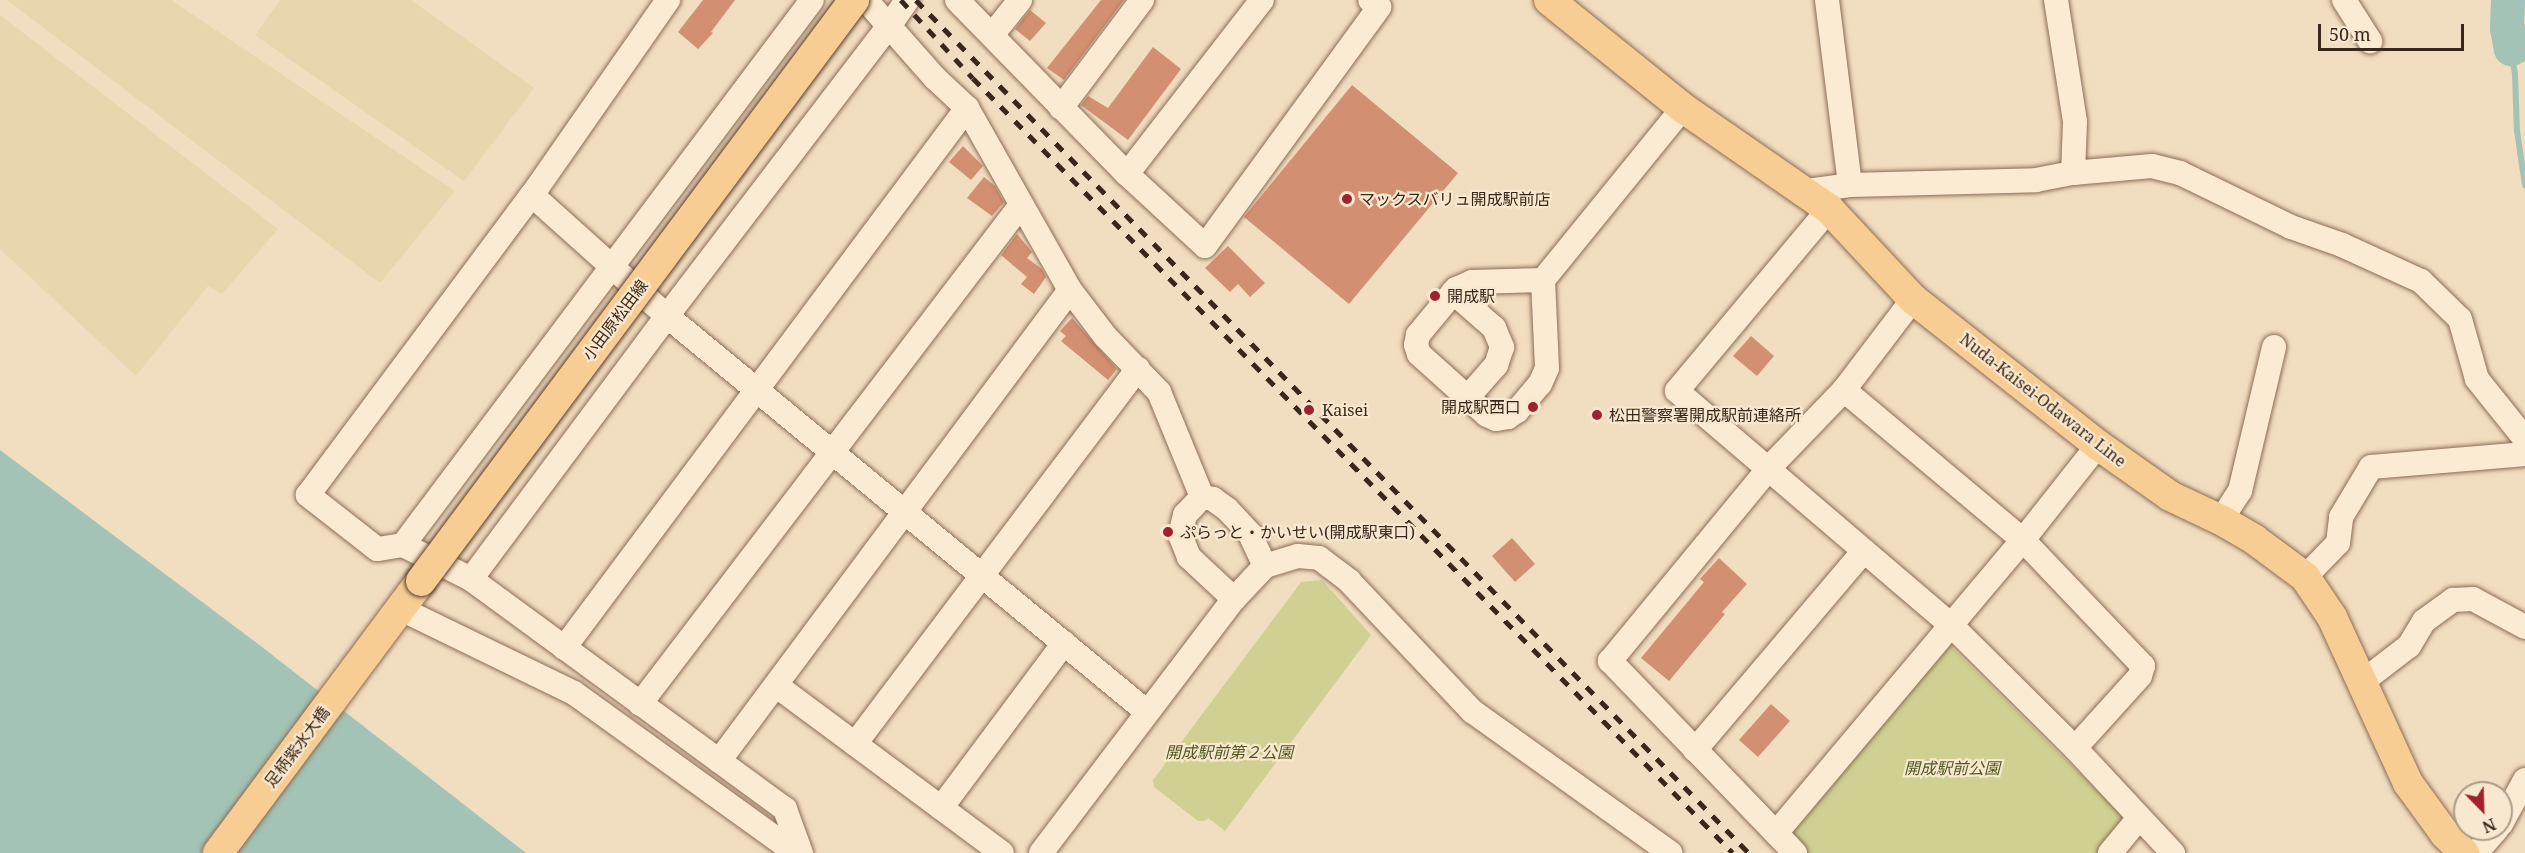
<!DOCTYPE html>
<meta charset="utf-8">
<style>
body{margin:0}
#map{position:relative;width:2525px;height:853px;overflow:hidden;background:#f1ddbf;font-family:"Noto Serif","Noto Sans JP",serif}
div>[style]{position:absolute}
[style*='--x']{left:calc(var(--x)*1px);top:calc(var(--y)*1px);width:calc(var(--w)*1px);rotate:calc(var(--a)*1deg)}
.farmland>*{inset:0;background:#e8d7ac}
.green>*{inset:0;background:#d0d092}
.water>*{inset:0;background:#a2c3b6}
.stream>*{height:6px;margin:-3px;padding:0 3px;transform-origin:3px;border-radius:3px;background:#a2c3b6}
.river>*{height:34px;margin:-17px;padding:0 17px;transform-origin:17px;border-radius:17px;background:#a2c3b6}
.building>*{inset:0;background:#d38f71}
.roads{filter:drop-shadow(0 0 2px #8c6c56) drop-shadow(0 0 2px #8c6c56)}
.minor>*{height:24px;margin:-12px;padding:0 12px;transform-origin:12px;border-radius:12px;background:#fcebd3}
.major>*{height:30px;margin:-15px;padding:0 15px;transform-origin:15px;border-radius:15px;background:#f8cd93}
.rail>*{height:4.5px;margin-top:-2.25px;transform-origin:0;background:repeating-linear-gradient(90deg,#3a271b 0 10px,transparent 0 20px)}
.bridges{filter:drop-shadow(0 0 2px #593b2a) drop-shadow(0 0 2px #593b2a)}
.major-bridge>*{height:30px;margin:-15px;padding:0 15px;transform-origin:15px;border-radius:15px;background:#f8cd93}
.dots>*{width:16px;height:16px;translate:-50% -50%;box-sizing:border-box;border:3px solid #f8e8cf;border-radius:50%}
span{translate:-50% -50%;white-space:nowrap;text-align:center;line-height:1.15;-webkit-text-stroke:4.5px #f8e8cf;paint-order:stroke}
.poi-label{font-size:16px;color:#3a271b}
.left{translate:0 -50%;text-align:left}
.right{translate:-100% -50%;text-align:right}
.street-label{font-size:16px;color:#3a271b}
.park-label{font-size:16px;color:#505820;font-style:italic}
.north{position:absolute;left:2453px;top:781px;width:60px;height:60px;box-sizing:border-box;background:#f8e8cf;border:2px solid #ac9b87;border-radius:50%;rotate:157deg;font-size:16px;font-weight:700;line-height:24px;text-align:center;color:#3a271b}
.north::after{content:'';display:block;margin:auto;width:21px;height:27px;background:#a02130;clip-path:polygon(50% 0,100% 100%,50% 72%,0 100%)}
.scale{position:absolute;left:2318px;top:24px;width:146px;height:27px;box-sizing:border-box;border:3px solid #3a271b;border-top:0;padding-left:8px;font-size:18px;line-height:21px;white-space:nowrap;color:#3a271b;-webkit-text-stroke:4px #f8e8cf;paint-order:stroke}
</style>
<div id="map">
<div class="farmland">
<div style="clip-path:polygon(7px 0,171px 0,455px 191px,380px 283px)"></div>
<div style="clip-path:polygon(280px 0,411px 0,534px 88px,464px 181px,255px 35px)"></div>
<div style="clip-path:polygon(0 15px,278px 229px,222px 294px,208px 286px,136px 376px,0 249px)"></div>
</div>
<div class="green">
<div style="clip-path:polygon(1322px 580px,1371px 635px,1225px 831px,1208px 818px,1204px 821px,1198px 821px,1154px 787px,1153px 780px,1301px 582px)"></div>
<div style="clip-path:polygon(1945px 641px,2126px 819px,2098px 853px,1801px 853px,1784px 836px)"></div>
</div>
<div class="water">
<div style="clip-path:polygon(0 450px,262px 647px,526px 853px,0 853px)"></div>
</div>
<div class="stream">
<div style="--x:2511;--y:49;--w:26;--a:81"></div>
<div style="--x:2515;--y:75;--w:56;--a:88"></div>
<div style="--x:2517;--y:131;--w:55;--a:81.6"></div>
</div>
<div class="river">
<div style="--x:2508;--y:0;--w:29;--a:92"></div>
<div style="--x:2507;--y:29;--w:20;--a:79"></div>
<div style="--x:2511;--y:49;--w:16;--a:-27"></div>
</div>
<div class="building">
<div style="clip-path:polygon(703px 0,735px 0,711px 32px,713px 33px,698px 49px,678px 32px)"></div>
<div style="clip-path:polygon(1101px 0,1124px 0,1064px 80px,1047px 68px)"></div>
<div style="clip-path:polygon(1030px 10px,1046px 23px,1030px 41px,1015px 29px)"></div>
<div style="clip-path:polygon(1153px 47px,1181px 69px,1128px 140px,1081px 105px,1088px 96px,1108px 108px)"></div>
<div style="clip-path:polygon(1352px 85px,1458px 173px,1349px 304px,1244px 217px)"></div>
<div style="clip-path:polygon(963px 146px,983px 166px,971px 180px,949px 162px)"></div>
<div style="clip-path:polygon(984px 177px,995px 186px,1004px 202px,992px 216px,967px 198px)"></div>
<div style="clip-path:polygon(1017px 234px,1032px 252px,1027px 258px,1042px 269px,1046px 277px,1034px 294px,1021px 284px,1027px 277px,1001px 255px)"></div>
<div style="clip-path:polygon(1228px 246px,1265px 283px,1250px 297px,1238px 284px,1230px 292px,1205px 268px)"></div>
<div style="clip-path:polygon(1072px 318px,1117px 369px,1108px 380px,1061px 341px,1066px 336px,1060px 331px)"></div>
<div style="clip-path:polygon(1751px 336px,1774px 356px,1757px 376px,1733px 356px)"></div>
<div style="clip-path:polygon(1512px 538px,1535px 564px,1515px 582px,1492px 556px)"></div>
<div style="clip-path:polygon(1719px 558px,1747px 584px,1722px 612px,1725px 614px,1669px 681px,1641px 658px,1704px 582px,1700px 579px)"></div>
<div style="clip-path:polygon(1771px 704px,1790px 721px,1758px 757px,1739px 740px)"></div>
</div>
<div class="roads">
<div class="minor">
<div style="--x:866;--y:0;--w:35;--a:49"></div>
<div style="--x:889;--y:26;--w:32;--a:-55"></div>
<div style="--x:957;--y:0;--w:243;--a:45.7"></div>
<div style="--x:1127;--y:174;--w:106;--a:42.7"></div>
<div style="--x:1205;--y:246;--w:296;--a:-53.9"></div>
<div style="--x:1379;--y:7;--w:11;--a:-142"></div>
<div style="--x:1827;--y:0;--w:186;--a:82.9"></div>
<div style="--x:2056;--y:0;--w:123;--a:81.1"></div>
<div style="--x:2075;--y:122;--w:51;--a:92.2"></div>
<div style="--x:2344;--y:0;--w:49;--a:57.6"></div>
<div style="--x:992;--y:35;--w:45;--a:-51.3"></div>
<div style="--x:1061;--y:108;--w:135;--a:-53.1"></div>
<div style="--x:1127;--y:174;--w:220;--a:-52.2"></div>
<div style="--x:1807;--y:191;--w:43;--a:-7.9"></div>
<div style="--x:1850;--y:185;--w:186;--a:-1.5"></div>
<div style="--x:2036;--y:180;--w:38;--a:-11"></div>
<div style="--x:2073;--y:173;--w:79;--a:-5.1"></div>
<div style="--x:2152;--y:166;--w:29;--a:14"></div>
<div style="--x:2180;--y:173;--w:123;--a:25.9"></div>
<div style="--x:2291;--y:227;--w:54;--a:19.4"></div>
<div style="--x:2342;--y:245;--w:87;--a:24.5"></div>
<div style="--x:2421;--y:281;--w:54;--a:44.3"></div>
<div style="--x:2460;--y:319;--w:62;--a:74.2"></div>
<div style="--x:2477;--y:379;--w:77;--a:51.3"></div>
<div style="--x:532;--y:195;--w:181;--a:41.9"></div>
<div style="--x:667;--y:316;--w:622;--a:39.52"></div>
<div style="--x:1829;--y:209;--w:237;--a:129.9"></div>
<div style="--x:1677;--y:391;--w:360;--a:40.5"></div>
<div style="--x:1951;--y:625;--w:175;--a:44.8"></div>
<div style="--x:2075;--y:748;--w:144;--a:47"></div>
<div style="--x:1543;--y:280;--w:71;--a:178.4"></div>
<div style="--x:1472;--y:282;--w:17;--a:156"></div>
<div style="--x:1456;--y:289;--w:60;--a:129.6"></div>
<div style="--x:1418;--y:335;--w:10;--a:101"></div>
<div style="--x:1416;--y:345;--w:9;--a:72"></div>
<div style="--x:1419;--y:354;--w:91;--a:41.9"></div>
<div style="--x:1487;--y:415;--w:10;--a:24"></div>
<div style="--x:1496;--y:419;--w:12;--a:-9"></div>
<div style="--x:1508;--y:417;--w:11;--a:-34"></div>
<div style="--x:1517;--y:411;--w:35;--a:-50"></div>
<div style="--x:1540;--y:384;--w:17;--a:-66"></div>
<div style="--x:1547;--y:368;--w:88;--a:-92.6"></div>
<div style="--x:1543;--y:280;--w:222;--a:-50.9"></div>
<div style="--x:1453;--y:292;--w:55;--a:41.3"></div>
<div style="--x:1494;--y:328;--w:21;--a:67"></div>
<div style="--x:1502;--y:347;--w:19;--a:108"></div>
<div style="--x:1496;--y:365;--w:44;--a:131.3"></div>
<div style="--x:1844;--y:390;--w:234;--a:40"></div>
<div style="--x:2023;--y:540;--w:174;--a:46.4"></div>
<div style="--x:2143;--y:666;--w:10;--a:107"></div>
<div style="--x:2140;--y:676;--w:97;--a:132.1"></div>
<div style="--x:2221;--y:520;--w:35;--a:-57"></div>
<div style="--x:2240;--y:491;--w:148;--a:-76.7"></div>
<div style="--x:403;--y:545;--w:681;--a:-53.11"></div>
<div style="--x:2305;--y:577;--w:47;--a:-45.9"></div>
<div style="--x:2338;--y:543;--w:26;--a:-83"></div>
<div style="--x:2341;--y:517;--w:58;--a:-59"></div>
<div style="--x:2371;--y:467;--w:155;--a:-4.8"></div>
<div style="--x:471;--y:579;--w:76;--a:-153.4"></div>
<div style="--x:403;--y:545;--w:26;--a:171"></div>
<div style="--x:377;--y:549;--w:88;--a:-142"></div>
<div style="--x:308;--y:495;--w:374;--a:-53.3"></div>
<div style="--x:532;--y:195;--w:238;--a:-55.1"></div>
<div style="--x:1234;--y:599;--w:62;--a:-137"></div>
<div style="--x:1189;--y:557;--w:24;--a:-112"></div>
<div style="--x:1180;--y:535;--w:21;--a:-76"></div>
<div style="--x:1185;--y:515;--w:25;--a:-47"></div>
<div style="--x:1202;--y:497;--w:11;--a:10"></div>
<div style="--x:1213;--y:499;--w:17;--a:36"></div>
<div style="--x:1227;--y:509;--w:34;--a:47"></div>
<div style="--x:1250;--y:534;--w:35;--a:65"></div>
<div style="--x:401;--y:609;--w:192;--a:25.9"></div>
<div style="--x:574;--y:693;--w:274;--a:35.8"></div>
<div style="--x:564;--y:648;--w:674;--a:-53.27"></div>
<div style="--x:2362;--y:682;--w:59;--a:-37.5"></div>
<div style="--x:2409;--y:646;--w:29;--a:-59"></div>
<div style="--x:2424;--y:621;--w:36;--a:-36"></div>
<div style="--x:2453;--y:600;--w:20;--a:-3"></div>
<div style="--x:2473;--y:599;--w:59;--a:28.3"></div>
<div style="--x:777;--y:686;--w:280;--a:36.6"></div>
<div style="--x:640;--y:704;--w:628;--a:-52.64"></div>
<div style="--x:855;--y:744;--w:470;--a:-53"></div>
<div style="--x:1695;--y:750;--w:261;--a:-49.7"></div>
<div style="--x:719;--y:761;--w:587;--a:-53.31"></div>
<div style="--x:941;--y:808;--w:206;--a:-53.3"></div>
<div style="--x:2501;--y:824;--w:50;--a:-61.4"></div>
<div style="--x:1776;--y:833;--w:383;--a:-49.9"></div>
<div style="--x:2023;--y:540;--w:121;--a:-51.7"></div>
<div style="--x:801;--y:853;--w:47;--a:-110"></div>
<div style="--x:785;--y:809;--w:389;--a:-143.8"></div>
<div style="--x:471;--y:579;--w:328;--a:-53.3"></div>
<div style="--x:667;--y:316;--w:365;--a:-52.6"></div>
<div style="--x:889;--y:26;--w:69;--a:48.5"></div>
<div style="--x:935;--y:78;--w:44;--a:43.2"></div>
<div style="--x:967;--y:108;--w:209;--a:60.5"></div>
<div style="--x:1070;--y:290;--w:58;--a:52.7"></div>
<div style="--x:1105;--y:336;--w:78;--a:46"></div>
<div style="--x:1159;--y:392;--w:113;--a:67.7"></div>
<div style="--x:1041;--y:853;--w:319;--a:-52.8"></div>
<div style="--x:1234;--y:599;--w:45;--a:-46.8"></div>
<div style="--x:1265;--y:566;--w:34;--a:-17"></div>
<div style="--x:1298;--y:556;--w:21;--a:5"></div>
<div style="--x:1319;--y:558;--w:38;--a:37"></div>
<div style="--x:1349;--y:581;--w:179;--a:46.6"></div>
<div style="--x:1472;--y:711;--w:244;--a:35.6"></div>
<div style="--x:1795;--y:853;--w:267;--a:-133.9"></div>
<div style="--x:1610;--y:661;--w:249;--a:-50.5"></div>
<div style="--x:1768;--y:469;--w:110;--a:-46.1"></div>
<div style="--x:1844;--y:390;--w:114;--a:-52.8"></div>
<div style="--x:2110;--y:853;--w:45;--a:-50.4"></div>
<div style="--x:2476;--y:853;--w:32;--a:-49"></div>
</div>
<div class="major">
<div style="--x:1549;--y:0;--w:172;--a:38.9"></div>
<div style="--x:1683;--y:108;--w:178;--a:34.7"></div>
<div style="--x:1829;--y:209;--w:123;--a:47"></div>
<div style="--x:1913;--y:299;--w:236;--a:38.3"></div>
<div style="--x:2098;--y:445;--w:88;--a:35.3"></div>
<div style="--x:2170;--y:496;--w:56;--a:25.2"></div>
<div style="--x:2221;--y:520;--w:39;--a:30"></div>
<div style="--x:2255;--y:540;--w:62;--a:36.5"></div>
<div style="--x:2305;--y:577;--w:48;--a:56"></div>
<div style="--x:2332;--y:617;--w:183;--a:65.4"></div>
<div style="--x:2408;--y:783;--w:63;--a:54"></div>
<div style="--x:2445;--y:834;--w:27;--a:45"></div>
<div style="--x:218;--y:853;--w:339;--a:-53.3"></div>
</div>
</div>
<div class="rail">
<div style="--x:901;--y:0;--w:106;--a:47.3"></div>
<div style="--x:973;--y:78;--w:1085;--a:45.56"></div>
<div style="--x:916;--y:0;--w:1192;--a:45.68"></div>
</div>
<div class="bridges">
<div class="major-bridge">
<div style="--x:421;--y:581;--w:725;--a:-53.3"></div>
</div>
</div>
<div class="dots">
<div style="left:1347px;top:199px;background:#a02130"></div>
<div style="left:1435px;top:296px;background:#a02130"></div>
<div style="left:1533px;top:407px;background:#a02130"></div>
<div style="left:1309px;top:410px;background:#a02130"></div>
<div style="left:1597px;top:415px;background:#a02130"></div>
<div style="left:1168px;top:532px;background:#a02130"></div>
</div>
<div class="poi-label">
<span class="left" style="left:1359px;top:199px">マックスバリュ開成駅前店</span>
<span class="left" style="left:1447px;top:296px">開成駅</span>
<span class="right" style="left:1521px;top:407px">開成駅西口</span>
<span class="left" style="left:1322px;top:410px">Kaisei</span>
<span class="left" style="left:1609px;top:415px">松田警察署開成駅前連絡所</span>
<span class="left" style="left:1180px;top:532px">ぷらっと・かいせい(開成駅東口)</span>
</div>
<div class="street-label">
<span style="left:615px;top:320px;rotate:-53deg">小田原松田線</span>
<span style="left:2043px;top:400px;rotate:38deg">Nuda-Kaisei-Odawara Line</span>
<span style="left:297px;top:747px;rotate:-53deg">足柄紫水大橋</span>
</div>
<div class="park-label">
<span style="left:1229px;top:752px">開成駅前第２公園</span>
<span style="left:1952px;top:768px">開成駅前公園</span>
</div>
<div class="north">N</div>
<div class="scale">50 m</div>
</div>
